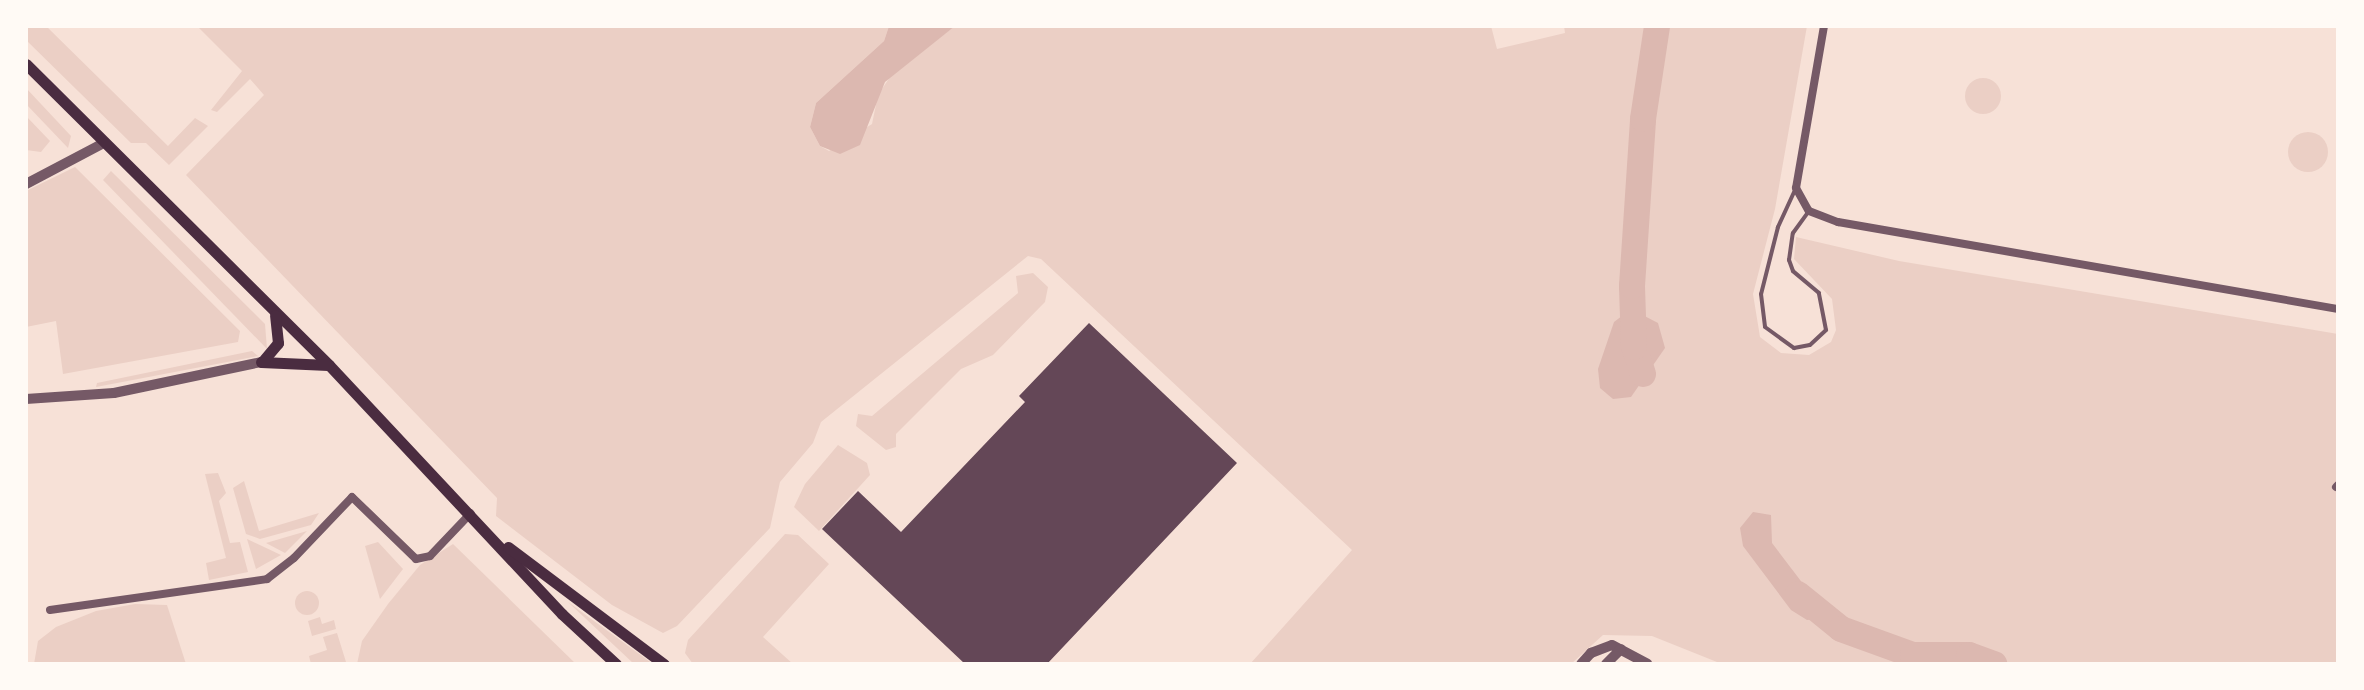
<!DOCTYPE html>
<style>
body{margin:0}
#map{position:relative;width:2364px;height:690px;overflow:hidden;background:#f7e1d7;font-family:"PT Sans Narrow",sans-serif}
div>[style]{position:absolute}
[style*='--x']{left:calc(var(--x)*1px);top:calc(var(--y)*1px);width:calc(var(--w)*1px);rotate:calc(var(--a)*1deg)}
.green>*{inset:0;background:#ebcfc5}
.round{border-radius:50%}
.water>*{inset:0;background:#dcb8b0}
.river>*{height:26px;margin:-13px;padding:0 13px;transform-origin:13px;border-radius:13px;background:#dcb8b0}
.building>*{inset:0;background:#644757}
.service>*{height:4px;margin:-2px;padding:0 2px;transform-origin:2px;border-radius:2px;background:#755966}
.minor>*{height:8px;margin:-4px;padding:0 4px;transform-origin:4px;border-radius:4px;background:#755966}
.tertiary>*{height:10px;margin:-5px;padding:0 5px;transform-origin:5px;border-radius:5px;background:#755966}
.secondary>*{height:11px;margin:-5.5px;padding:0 5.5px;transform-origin:5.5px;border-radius:5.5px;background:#4a2c40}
span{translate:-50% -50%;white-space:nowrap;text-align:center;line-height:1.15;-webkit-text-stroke:6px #fffaf5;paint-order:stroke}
.frame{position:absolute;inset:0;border:28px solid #fffaf5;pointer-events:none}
</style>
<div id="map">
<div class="green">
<div style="clip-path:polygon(26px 26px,46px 26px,168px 146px,195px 118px,208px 126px,169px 165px,146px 143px,131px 143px,26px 40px)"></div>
<div style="clip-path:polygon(197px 26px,889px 26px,884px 41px,816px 103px,810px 127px,820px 146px,829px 151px,872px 124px,878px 95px,894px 71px,955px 26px,1491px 26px,1497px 49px,1565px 33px,1564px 26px,1807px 26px,1775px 209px,1753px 294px,1760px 337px,1781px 353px,1809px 355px,1831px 342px,1836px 330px,1832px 299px,1794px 259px,1796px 237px,1899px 261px,2338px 334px,2338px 664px,1722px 664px,1652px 636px,1603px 635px,1571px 664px,1250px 664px,1352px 550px,1041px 259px,1028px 256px,821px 422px,813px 443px,780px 482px,770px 528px,677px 626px,663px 633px,612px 605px,496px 516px,497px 498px,186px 175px,264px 95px,250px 79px,217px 112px,211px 110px,242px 71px)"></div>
<div class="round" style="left:1965px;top:78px;width:36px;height:36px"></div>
<div style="clip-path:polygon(26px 88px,71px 136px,68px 148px,26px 104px)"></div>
<div style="clip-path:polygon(26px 116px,50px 141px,41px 152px,26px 150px)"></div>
<div class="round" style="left:2288px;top:132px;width:40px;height:40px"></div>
<div style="clip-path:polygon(75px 167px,240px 331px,238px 342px,63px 374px,56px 321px,26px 327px,26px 191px)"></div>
<div style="clip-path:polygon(111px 171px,265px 324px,267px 349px,103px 180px)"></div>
<div style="clip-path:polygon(1033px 273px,1048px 287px,1045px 302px,993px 355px,961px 369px,896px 434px,896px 447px,886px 450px,856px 426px,858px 414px,872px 416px,1018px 293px,1016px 276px)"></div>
<div style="clip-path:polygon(252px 351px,258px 356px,96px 387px,97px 383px)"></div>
<div style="clip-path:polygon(838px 445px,867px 463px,870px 475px,819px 531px,794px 507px,805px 484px)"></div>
<div style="clip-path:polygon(218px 473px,226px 493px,219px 501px,230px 543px,240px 542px,248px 572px,209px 580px,206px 563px,226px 558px,205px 474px)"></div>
<div style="clip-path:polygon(244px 481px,259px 531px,319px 513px,311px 525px,260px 539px,246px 534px,233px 488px)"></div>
<div style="clip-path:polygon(307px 531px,285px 553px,266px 543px)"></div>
<div style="clip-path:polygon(785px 534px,798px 535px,829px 564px,763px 637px,793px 664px,693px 664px,685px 653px,688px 640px)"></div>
<div style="clip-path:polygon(247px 539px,281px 555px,256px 569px)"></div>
<div style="clip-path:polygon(378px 542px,403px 569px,380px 599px,365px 546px)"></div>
<div style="clip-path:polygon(453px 544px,576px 664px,357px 664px,362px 641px,388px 604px,420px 565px)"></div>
<div class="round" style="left:295px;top:591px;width:24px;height:24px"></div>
<div style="clip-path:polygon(568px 602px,653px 664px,634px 664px)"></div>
<div style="clip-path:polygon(135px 604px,167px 605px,186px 664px,34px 664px,38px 641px,56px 627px,96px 611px)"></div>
<div style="clip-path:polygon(320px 617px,322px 624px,334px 620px,336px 629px,312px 636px,308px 621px)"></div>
<div style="clip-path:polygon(337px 633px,346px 662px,311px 664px,309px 656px,327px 650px,323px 637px)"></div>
</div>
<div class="water">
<div style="clip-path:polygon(889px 26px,955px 26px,885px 82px,860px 145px,840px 154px,820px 146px,810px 127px,816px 103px,884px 41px)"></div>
<div style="clip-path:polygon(1631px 309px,1658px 323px,1665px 348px,1631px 397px,1613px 399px,1600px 388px,1598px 369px,1614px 322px)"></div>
<div style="clip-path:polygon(1753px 512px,1771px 515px,1772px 543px,1823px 610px,1820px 619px,1807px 620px,1791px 610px,1743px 546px,1740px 528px)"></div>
</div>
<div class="river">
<div style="--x:1643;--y:374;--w:28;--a:-108"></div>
<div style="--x:1634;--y:347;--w:61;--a:-91.9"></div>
<div style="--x:1632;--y:286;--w:167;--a:-86.2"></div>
<div style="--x:1643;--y:119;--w:94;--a:-81.4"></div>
<div style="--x:1798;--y:594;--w:55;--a:39.1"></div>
<div style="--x:1841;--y:629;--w:77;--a:19.9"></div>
<div style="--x:1913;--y:655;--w:56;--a:0"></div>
<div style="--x:1969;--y:655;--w:27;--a:20"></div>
</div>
<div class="building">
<div style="clip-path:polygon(1089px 323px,1237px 463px,1047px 664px,965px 664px,822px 529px,858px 491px,901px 532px,1025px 402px,1019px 396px)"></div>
</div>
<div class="service">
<div style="--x:1795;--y:190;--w:41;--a:114.7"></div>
<div style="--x:1778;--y:227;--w:69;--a:104.2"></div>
<div style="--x:1761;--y:294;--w:33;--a:83"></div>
<div style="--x:1765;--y:327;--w:36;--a:36"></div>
<div style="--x:1794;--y:348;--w:16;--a:-11"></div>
<div style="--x:1810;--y:345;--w:22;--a:-43"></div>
<div style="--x:1826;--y:330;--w:38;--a:-101"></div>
<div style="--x:1819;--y:293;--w:34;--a:-140"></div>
<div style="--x:1793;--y:271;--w:12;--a:-110"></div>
<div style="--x:1789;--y:260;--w:27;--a:-82"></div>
<div style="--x:1793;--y:233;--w:27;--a:-54"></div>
</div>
<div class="minor">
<div style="--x:1824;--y:26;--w:164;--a:99.8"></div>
<div style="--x:1796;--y:188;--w:26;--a:61"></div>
<div style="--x:1809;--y:211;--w:31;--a:21"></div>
<div style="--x:1838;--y:222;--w:508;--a:9.87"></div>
<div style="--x:2336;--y:487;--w:3;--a:-45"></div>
<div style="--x:50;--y:610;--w:219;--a:-8.1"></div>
<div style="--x:267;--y:579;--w:34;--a:-38"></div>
<div style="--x:294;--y:558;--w:84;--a:-46.4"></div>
<div style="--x:352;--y:497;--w:89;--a:44.1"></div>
<div style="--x:416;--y:559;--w:14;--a:-12"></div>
<div style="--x:430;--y:556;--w:59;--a:-46.4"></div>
</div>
<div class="tertiary">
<div style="--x:26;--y:184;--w:86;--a:-27.8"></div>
<div style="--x:26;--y:399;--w:88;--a:-3.9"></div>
<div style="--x:114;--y:393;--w:150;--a:-11.9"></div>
<div style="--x:1581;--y:664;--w:15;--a:-48"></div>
<div style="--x:1591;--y:653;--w:22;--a:-21"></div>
<div style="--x:1612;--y:645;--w:40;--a:28"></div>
<div style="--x:1606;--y:664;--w:21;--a:-45"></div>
</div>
<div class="secondary">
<div style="--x:26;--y:64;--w:427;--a:44.8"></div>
<div style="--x:329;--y:365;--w:341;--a:46.9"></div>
<div style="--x:562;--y:614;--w:74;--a:42.8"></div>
<div style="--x:261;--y:362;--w:67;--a:2.6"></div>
<div style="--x:262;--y:362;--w:25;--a:-50"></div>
<div style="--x:278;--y:343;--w:28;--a:-96"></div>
<div style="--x:508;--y:547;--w:195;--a:36.9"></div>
</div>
<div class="frame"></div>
</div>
